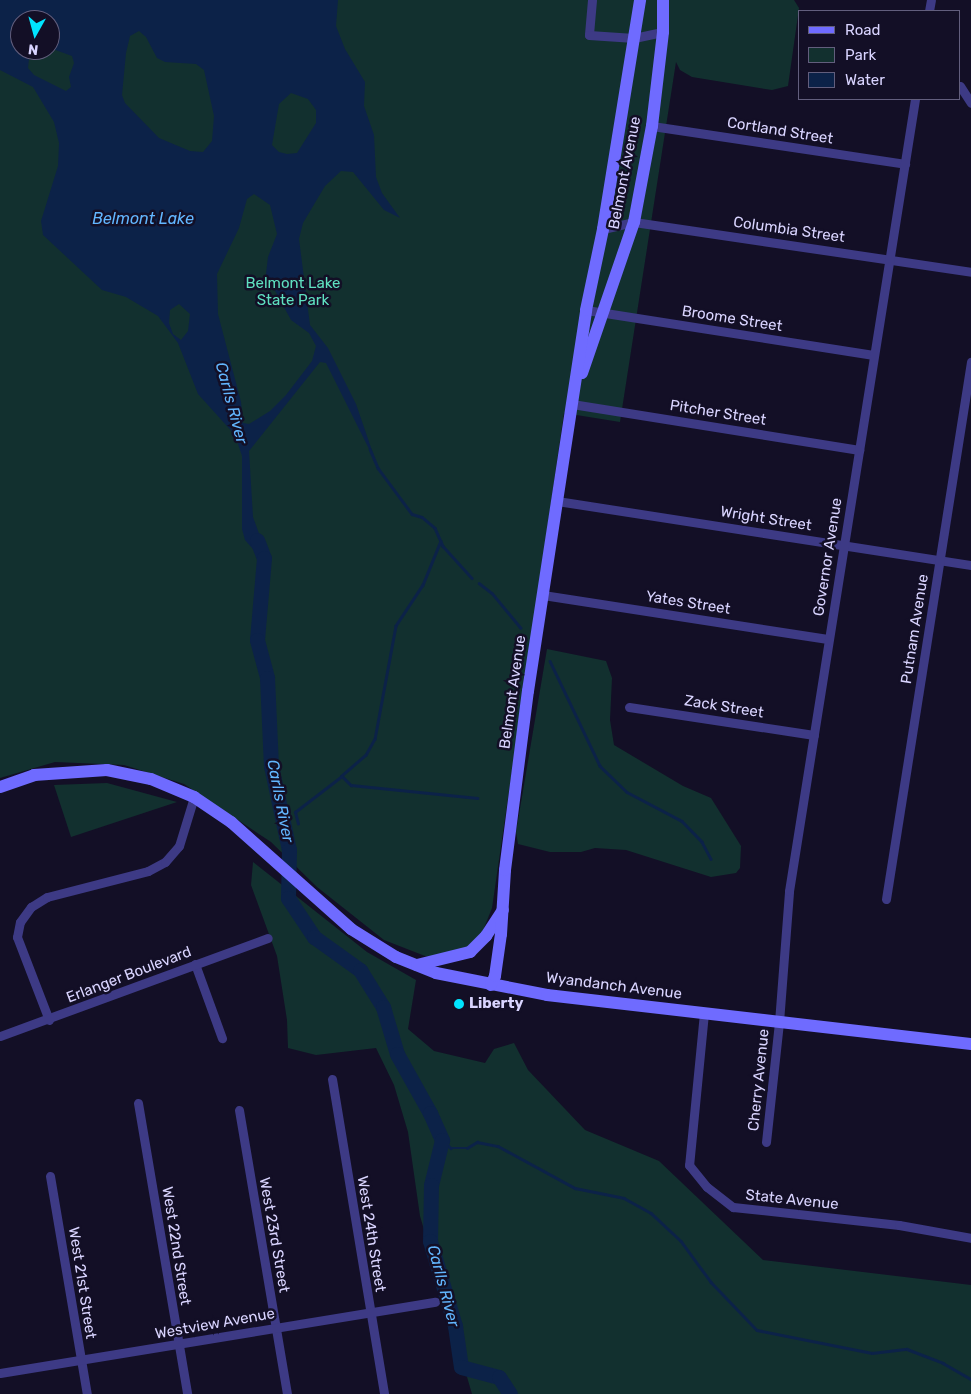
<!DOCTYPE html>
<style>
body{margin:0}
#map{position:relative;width:971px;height:1394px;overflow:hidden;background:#130f26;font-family:Rubik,sans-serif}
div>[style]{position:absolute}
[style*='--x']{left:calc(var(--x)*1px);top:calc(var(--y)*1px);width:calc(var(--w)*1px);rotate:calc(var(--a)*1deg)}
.green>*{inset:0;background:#12302f}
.water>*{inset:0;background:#0c2248}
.stream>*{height:2.5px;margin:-1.25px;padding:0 1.25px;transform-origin:1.25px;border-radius:1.25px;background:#0c2248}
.river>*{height:15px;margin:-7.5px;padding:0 7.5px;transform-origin:7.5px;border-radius:7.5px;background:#0c2248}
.street>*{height:9px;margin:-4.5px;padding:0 4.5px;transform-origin:4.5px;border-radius:4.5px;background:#3d3a85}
.secondary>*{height:12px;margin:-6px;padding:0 6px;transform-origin:6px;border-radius:6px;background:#6f6bff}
.dots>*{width:14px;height:14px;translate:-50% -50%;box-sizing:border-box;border:2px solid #130f26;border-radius:50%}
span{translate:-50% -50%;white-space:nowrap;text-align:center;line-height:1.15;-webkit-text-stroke:5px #130f26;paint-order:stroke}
.street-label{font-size:15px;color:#d9d4ff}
.park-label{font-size:15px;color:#5fe0c0}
.poi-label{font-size:15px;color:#d9d4ff;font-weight:700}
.left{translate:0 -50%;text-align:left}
.water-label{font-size:16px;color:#62b6ff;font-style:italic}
.legend{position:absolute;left:798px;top:10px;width:162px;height:90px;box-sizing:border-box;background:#130f26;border:1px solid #625e7d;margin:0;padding:6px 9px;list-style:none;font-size:15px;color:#d9d4ff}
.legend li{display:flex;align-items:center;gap:10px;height:25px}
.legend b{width:25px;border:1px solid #625e7d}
.north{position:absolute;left:10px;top:10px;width:50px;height:50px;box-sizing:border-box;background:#130f26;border:1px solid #625e7d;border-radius:50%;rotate:187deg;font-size:14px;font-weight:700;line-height:20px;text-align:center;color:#d9d4ff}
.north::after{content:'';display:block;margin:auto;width:18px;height:22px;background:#00e5ff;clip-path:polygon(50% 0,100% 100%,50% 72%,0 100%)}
</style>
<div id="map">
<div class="green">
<div style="clip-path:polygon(evenodd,0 0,794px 0,799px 8px,788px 86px,772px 90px,692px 77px,680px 70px,676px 62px,620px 422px,564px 413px,492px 908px,482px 933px,466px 949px,442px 957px,425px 956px,384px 940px,317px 887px,271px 842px,184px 784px,124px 765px,55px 762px,0 778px,0 0,20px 20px,50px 20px,50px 50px,20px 50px,20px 20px)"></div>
<div style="clip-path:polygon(547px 649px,606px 661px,612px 678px,610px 720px,614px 745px,683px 786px,711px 798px,741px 846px,740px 868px,736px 873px,711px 877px,626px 850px,595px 848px,581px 852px,550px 852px,518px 844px,516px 832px)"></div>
<div style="clip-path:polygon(107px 783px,177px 802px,71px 837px,54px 785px)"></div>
<div style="clip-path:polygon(253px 862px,367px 952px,416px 980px,408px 1029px,434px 1051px,485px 1063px,494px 1049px,514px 1043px,528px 1070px,585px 1130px,659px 1161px,763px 1260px,971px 1285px,971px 1394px,472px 1394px,420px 1216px,408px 1132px,394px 1085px,376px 1048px,316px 1055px,288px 1048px,287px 1020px,277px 956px,251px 885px)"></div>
</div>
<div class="water">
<div style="clip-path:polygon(evenodd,0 0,338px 0,336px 26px,345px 49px,365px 82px,364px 106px,374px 135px,376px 177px,382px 193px,400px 218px,384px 210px,353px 172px,341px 171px,325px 186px,303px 223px,299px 239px,310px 325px,328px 348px,356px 404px,377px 465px,326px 363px,320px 362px,249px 451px,253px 517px,268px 558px,260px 557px,245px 540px,242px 529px,242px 456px,235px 435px,198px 394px,178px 343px,158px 316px,126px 297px,102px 290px,43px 235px,41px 221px,58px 166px,59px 143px,54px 122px,33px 87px,0 70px,0 0,20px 20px,50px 20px,50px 48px,72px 56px,74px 63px,69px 77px,71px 87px,66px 91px,34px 75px,28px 68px,29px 59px,42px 50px,20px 50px,20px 20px,0 0,139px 31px,146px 37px,157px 58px,165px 62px,196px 64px,204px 70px,214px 116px,212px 141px,203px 152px,190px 151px,159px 138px,125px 103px,122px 95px,126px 53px,130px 36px,139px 31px,0 0,291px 93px,308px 99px,316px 110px,316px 123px,297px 153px,287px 154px,279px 152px,272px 145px,279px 104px,291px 93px,0 0,254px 194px,270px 205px,277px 234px,268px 257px,266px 274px,291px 320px,309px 333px,316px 346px,312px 361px,286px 395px,270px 411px,249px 424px,243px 423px,241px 402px,218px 314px,217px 274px,239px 228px,247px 199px,254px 194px,0 0,179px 304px,190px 314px,188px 331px,181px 340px,173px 334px,169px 323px,170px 310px,179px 304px)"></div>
</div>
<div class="stream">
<div style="--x:370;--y:449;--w:21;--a:67"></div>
<div style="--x:378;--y:468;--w:57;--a:53.5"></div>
<div style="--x:412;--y:514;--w:10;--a:17"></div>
<div style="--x:422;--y:517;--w:17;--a:40"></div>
<div style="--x:435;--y:528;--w:20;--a:66"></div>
<div style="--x:443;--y:546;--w:43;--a:47.8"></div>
<div style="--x:441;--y:541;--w:48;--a:112.2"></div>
<div style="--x:423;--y:585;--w:49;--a:123.4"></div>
<div style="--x:396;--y:626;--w:115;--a:100.5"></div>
<div style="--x:375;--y:739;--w:18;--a:119"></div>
<div style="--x:366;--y:755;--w:32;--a:139"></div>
<div style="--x:342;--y:776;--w:13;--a:45"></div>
<div style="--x:351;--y:785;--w:127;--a:5.9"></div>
<div style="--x:479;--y:583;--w:16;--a:38"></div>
<div style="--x:492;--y:593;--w:45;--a:50.4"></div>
<div style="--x:550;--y:661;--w:116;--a:64.5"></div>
<div style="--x:600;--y:766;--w:37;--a:44"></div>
<div style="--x:627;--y:792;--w:62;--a:27.8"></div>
<div style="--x:682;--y:821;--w:29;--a:46"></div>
<div style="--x:702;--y:842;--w:19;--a:62"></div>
<div style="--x:298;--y:824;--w:12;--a:-104"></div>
<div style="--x:295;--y:812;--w:59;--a:-37.5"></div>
<div style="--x:442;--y:1140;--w:12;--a:42"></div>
<div style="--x:451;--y:1148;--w:16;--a:0"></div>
<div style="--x:467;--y:1148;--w:12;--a:-31"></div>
<div style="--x:477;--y:1142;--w:21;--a:11"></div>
<div style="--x:498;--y:1146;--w:88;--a:28.6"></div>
<div style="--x:575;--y:1188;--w:50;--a:11.5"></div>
<div style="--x:624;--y:1198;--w:31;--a:29"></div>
<div style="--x:651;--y:1213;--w:41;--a:43"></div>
<div style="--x:681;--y:1241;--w:51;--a:53.8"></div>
<div style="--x:711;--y:1282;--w:66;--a:46.2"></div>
<div style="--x:757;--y:1330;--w:117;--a:11.3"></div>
<div style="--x:872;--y:1353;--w:35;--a:-7"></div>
<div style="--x:907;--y:1349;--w:39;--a:21"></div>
<div style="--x:943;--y:1363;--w:32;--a:30"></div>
</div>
<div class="river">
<div style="--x:257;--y:540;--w:19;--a:69"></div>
<div style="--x:264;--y:558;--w:82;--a:94.9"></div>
<div style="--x:257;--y:640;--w:39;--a:75"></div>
<div style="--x:267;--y:678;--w:88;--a:87.4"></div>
<div style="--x:271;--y:766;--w:86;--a:77.9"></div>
<div style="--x:289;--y:850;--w:48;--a:91.2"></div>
<div style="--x:288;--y:898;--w:47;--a:56.3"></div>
<div style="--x:314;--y:937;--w:57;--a:35.7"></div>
<div style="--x:360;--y:970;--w:44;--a:58.1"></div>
<div style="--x:383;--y:1007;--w:49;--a:73.4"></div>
<div style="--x:397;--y:1054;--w:68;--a:60.8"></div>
<div style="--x:430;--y:1113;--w:30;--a:66"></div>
<div style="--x:442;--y:1140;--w:46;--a:103.7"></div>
<div style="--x:431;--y:1185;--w:56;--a:91"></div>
<div style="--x:430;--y:1241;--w:89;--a:73.6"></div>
<div style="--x:455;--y:1326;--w:41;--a:81.7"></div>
<div style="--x:461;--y:1367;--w:39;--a:15"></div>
<div style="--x:499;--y:1377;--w:20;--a:57"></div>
</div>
<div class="street">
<div style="--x:592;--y:0;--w:35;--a:95"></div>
<div style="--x:589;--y:35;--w:45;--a:3.8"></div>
<div style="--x:634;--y:38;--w:30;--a:-12"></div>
<div style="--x:929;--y:11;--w:11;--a:-80"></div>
<div style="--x:960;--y:86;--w:20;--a:57"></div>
<div style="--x:652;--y:126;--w:256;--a:8.5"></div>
<div style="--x:603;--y:229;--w:32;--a:-13"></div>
<div style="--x:634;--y:222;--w:341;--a:8.4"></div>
<div style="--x:586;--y:310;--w:291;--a:8.9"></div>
<div style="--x:572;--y:404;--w:291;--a:9.1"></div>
<div style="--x:557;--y:501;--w:419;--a:8.8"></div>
<div style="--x:543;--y:595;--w:288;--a:8.8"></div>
<div style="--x:629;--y:707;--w:187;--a:8.6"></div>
<div style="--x:886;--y:899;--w:544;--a:-81.01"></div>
<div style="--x:195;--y:964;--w:79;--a:70"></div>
<div style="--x:704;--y:1013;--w:153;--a:95.6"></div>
<div style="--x:689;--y:1165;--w:28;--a:51"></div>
<div style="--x:707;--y:1187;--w:33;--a:38"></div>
<div style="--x:733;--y:1207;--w:167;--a:6.2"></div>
<div style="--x:899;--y:1225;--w:73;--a:10.2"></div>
<div style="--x:49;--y:1020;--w:89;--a:-111.1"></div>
<div style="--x:17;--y:937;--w:15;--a:-79"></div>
<div style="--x:20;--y:922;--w:19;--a:-54"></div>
<div style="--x:31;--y:907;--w:19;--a:-32"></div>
<div style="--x:47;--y:897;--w:104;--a:-14.4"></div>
<div style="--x:148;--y:871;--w:19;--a:-28"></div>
<div style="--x:165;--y:862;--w:21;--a:-49"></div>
<div style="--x:179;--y:846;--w:51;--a:-73"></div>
<div style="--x:0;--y:1036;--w:285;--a:-20.1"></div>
<div style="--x:332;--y:1079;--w:319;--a:80.6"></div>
<div style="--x:138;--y:1103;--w:295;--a:80.4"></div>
<div style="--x:239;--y:1110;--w:288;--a:80.4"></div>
<div style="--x:766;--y:1142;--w:121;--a:-83.8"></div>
<div style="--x:779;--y:1022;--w:131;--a:-85.6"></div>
<div style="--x:789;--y:891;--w:802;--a:-80.96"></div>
<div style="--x:50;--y:1176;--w:221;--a:80.4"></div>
<div style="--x:0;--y:1373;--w:441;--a:-9.3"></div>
</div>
<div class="secondary">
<div style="--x:582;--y:373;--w:160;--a:-71"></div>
<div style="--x:634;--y:222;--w:98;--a:-79.4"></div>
<div style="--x:652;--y:126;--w:95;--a:-83.3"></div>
<div style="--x:663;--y:32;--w:32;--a:-90"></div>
<div style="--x:0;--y:787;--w:36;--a:-19"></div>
<div style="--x:34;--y:775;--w:73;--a:-3.9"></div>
<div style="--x:107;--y:770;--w:45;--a:11.6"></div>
<div style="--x:151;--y:779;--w:47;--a:22.7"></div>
<div style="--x:194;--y:797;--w:45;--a:34"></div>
<div style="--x:231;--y:822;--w:161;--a:41.7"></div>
<div style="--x:351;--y:929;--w:53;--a:31.9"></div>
<div style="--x:396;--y:957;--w:43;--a:21.8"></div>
<div style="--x:436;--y:973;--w:113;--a:11.2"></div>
<div style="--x:547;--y:995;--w:427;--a:6.6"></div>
<div style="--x:417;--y:965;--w:55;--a:-13.8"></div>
<div style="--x:470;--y:952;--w:23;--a:-45"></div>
<div style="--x:486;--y:936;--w:31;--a:-57"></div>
<div style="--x:491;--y:985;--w:10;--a:-66"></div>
<div style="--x:495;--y:976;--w:42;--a:-81.9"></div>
<div style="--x:501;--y:934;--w:64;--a:-86.4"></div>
<div style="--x:505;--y:870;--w:180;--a:-82.7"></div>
<div style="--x:528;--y:691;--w:385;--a:-81.3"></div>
<div style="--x:586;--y:310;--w:83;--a:-78.1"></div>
<div style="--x:603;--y:229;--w:232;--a:-80.8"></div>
</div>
<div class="dots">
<div style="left:459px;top:1004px;background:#00e5ff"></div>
</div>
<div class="street-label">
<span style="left:780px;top:131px;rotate:9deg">Cortland Street</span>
<span style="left:625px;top:173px;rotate:-79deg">Belmont Avenue</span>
<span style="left:789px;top:230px;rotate:8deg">Columbia Street</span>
<span style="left:732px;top:319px;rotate:9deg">Broome Street</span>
<span style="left:718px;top:413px;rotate:9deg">Pitcher Street</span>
<span style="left:766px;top:519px;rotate:9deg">Wright Street</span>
<span style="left:828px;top:557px;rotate:-81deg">Governor Avenue</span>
<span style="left:688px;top:603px;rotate:9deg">Yates Street</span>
<span style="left:915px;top:629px;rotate:-81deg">Putnam Avenue</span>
<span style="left:513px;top:692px;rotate:-82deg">Belmont Avenue</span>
<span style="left:724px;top:707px;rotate:9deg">Zack Street</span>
<span style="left:129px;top:975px;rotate:-21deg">Erlanger Boulevard</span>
<span style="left:614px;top:986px;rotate:7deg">Wyandanch Avenue</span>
<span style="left:759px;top:1080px;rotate:-84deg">Cherry Avenue</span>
<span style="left:792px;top:1200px;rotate:6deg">State Avenue</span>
<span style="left:371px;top:1234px;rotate:81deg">West 24th Street</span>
<span style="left:274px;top:1235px;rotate:80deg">West 23rd Street</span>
<span style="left:176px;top:1246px;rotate:81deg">West 22nd Street</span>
<span style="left:82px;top:1283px;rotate:81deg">West 21st Street</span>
<span style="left:215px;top:1324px;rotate:-10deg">Westview Avenue</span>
</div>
<div class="park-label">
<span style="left:293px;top:292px">Belmont Lake<br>State Park</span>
</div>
<div class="poi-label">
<span class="left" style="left:469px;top:1004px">Liberty</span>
</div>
<div class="water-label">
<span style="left:143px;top:219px">Belmont Lake</span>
<span style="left:231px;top:403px;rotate:75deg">Carlls River</span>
<span style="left:280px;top:801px;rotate:79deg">Carlls River</span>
<span style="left:443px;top:1286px;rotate:75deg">Carlls River</span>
</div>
<ul class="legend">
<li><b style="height:6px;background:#6f6bff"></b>Road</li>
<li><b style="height:14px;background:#12302f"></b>Park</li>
<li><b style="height:14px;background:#0c2248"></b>Water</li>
</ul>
<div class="north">N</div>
</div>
